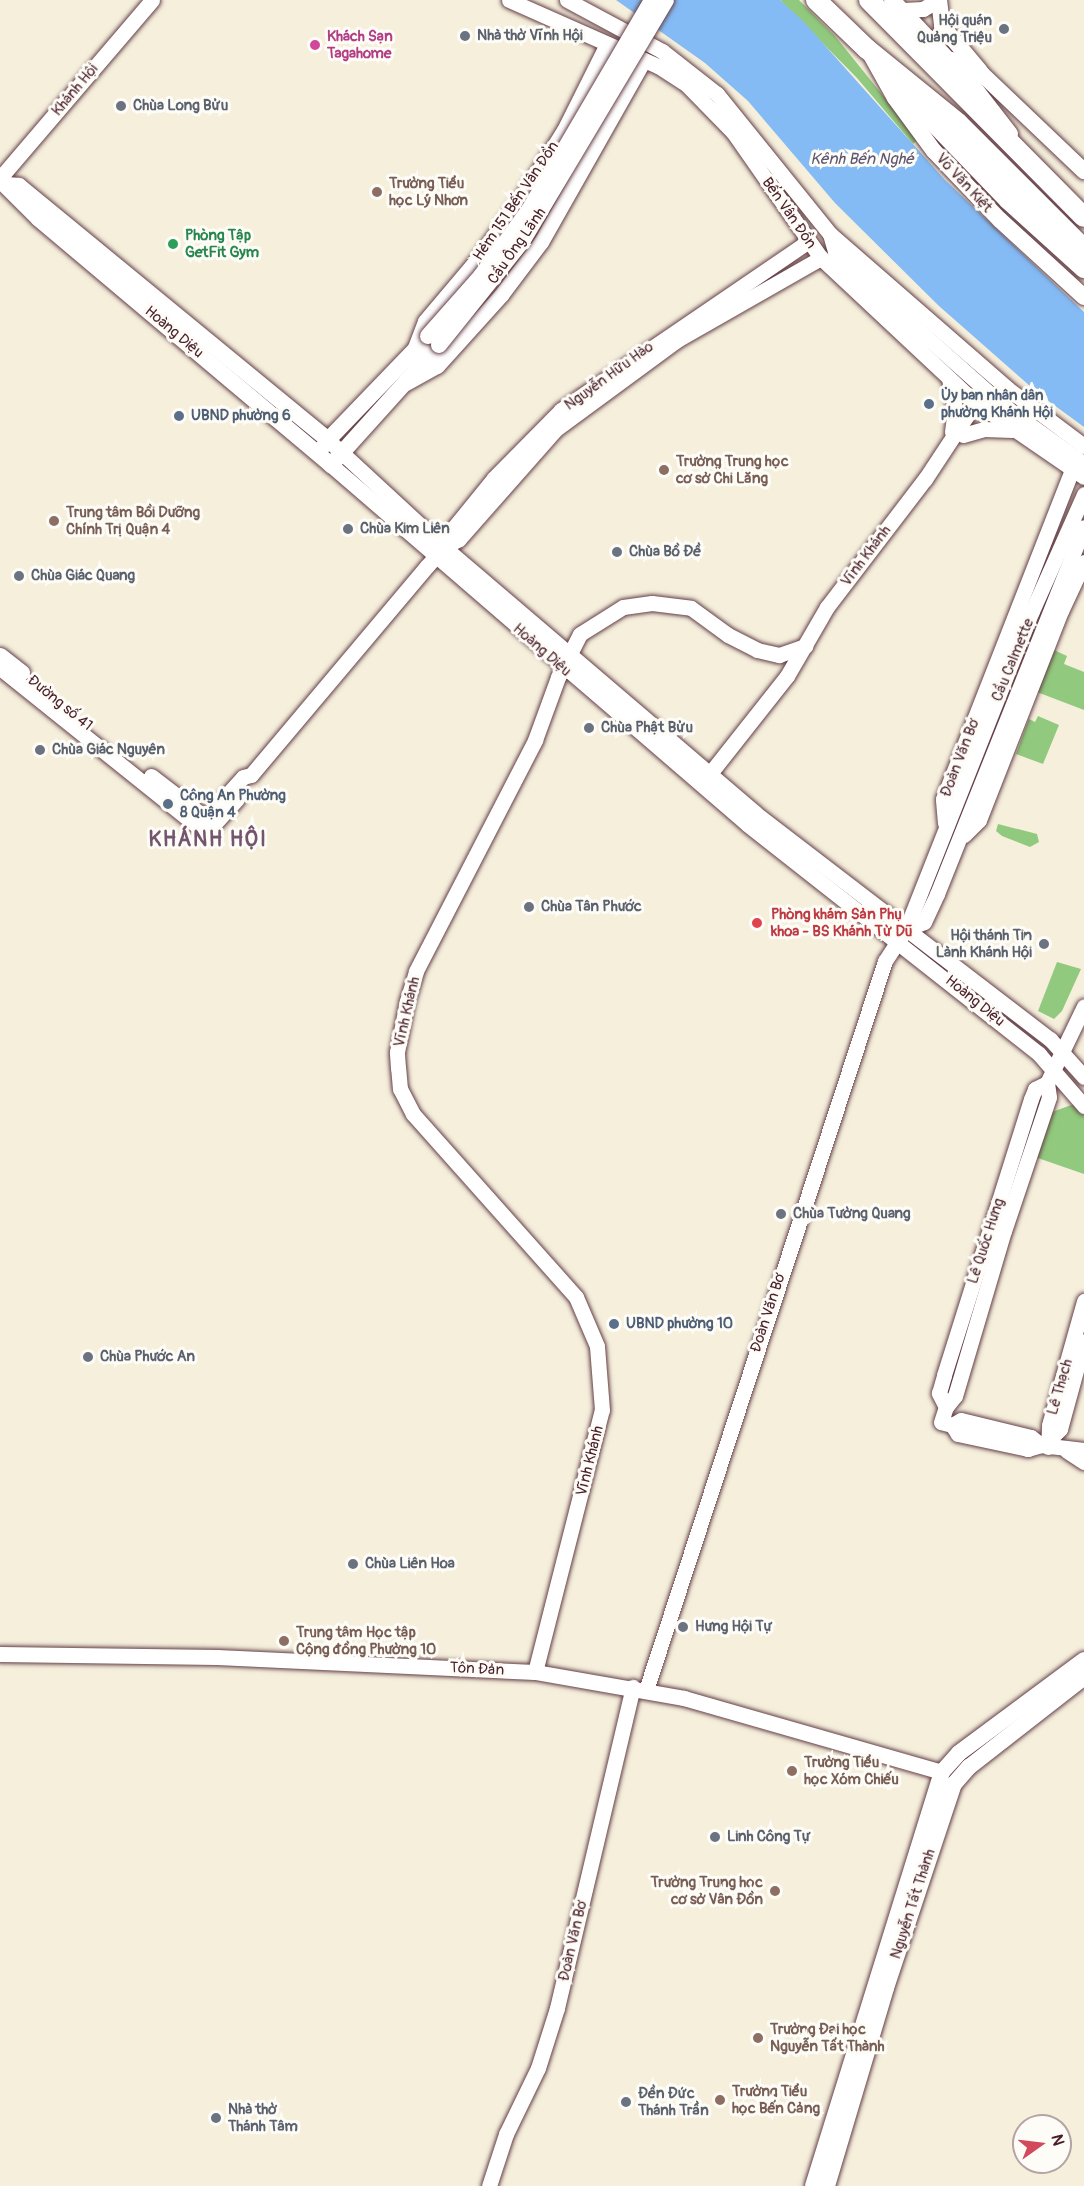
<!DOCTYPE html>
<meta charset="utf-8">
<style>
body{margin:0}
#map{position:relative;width:1084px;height:2186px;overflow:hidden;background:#f5efdc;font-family:Pangolin,sans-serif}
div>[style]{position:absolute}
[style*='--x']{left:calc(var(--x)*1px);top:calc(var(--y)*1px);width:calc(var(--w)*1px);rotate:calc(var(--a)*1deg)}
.green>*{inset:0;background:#91ca7e}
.water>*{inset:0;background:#84bbf4}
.roads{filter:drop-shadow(0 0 2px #643e46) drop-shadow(0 0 2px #643e46)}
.secondary>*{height:15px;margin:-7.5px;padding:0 7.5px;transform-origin:7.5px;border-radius:7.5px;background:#fff}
.primary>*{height:16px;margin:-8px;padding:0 8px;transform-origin:8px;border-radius:8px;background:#fff}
.highway>*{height:20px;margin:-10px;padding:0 10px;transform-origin:10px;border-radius:10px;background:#fff}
.bridges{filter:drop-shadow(0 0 2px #643e46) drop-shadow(0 0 2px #643e46)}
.primary-bridge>*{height:16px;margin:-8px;padding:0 8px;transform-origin:8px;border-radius:8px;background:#fff}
.dots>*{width:16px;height:16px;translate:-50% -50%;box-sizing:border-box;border:3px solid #fdfcf7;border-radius:50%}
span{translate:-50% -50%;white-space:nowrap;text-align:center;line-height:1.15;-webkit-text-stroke:6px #fdfcf7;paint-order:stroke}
.worship-label{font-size:15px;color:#5b616d;font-weight:700}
.right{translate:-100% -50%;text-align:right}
.left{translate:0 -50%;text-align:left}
.hotel-label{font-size:15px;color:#b23c85;font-weight:700}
.street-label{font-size:15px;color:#4a1f2b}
.education-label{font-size:15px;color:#785e54;font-weight:700}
.leisure-label{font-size:15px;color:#27864d;font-weight:700}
.service-label{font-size:15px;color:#4e5e75;font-weight:700}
.health-label{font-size:15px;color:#be3a42;font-weight:700}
.water-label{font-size:16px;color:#5e5671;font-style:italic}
.district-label{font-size:21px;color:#73556f;font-weight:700;letter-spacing:1.5px}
.north{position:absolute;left:1012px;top:2114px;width:60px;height:60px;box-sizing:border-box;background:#fdfcf7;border:2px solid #b5a4a5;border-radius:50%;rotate:76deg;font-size:16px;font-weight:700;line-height:24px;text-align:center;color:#4a1f2b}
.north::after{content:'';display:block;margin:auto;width:21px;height:27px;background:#d1495b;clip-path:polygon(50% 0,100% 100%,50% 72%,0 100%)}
</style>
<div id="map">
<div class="green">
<div style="clip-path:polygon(780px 0,799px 0,835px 36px,918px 139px,913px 144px,857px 78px)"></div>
<div style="clip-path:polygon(1054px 650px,1067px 656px,1064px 664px,1084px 672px,1084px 710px,1037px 692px)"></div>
<div style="clip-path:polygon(1038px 716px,1059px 725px,1043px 764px,1016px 754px,1029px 719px,1035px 722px)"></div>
<div style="clip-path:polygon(998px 824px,1037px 834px,1039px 842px,1030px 847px,1002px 836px,996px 831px)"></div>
<div style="clip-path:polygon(1057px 962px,1081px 969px,1062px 1011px,1054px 1019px,1038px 1011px)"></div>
<div style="clip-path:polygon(1074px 1104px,1084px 1115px,1084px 1174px,1032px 1156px,1044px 1115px)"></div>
</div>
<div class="water">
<div style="clip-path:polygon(616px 0,780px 0,804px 22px,945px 180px,1084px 312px,1084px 427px,1039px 394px,939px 306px,835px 203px,748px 101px,705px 63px)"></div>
</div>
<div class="roads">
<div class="secondary">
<div style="--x:509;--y:0;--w:163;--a:23.9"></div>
<div style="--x:658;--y:66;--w:35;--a:33"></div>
<div style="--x:687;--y:85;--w:66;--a:45.6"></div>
<div style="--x:733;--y:132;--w:154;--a:55.1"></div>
<div style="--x:821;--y:258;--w:211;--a:43.1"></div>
<div style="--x:975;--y:402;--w:132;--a:34.5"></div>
<div style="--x:567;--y:0;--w:108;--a:28.2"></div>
<div style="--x:662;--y:51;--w:70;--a:38"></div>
<div style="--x:717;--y:94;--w:180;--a:51.1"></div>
<div style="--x:830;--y:234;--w:19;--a:74"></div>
<div style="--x:835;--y:252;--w:35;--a:46"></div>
<div style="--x:859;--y:277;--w:194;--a:41.7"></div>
<div style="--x:1004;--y:406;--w:99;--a:35.9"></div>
<div style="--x:903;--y:10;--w:20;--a:-3"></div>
<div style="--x:923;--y:9;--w:17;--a:-31"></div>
<div style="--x:0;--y:178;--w:234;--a:-49.5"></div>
<div style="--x:830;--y:234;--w:236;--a:41"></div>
<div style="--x:1008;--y:389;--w:95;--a:36.9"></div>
<div style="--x:414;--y:350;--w:31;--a:-69"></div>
<div style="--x:425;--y:321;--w:84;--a:-49.8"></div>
<div style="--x:479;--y:257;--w:74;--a:-54.4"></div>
<div style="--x:522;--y:197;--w:79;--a:-57.9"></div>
<div style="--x:564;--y:130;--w:96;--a:-63.4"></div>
<div style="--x:949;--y:378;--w:33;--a:79"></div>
<div style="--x:955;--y:410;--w:22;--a:98"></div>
<div style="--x:406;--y:383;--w:35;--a:-29"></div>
<div style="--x:437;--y:366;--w:96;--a:-48"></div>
<div style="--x:501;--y:295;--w:66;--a:-53"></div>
<div style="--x:541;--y:242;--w:209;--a:-60.5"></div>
<div style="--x:963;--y:435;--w:22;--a:-16"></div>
<div style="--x:984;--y:429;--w:28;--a:2"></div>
<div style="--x:321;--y:448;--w:11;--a:-49"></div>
<div style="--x:328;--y:440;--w:158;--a:42.7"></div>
<div style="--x:444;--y:547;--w:409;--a:40.5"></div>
<div style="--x:755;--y:813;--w:372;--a:37.5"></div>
<div style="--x:1050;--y:1039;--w:51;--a:48.2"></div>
<div style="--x:331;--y:465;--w:549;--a:40.79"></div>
<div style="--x:747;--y:824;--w:372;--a:38.2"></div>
<div style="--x:1039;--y:1054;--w:69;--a:49.1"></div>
<div style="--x:444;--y:547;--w:17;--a:-66"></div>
<div style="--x:451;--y:531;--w:68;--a:-50.9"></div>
<div style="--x:494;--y:478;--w:95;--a:-45.4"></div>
<div style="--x:561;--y:410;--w:298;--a:-34.3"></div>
<div style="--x:0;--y:655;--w:28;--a:38"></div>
<div style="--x:0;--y:668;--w:264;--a:38.7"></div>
<div style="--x:151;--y:776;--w:69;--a:37.4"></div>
<div style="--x:704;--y:781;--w:134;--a:-51.7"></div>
<div style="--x:787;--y:676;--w:80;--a:-59.9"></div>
<div style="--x:827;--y:607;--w:161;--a:-52.6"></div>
<div style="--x:925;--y:479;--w:102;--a:-56.6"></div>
<div style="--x:206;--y:818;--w:55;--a:-47.9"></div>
<div style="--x:243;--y:777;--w:8;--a:-14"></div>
<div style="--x:251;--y:775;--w:273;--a:-49.9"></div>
<div style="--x:427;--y:566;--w:25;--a:-48"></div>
<div style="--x:444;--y:547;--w:17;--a:-28"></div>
<div style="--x:459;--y:539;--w:147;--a:-48.6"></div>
<div style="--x:556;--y:429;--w:150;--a:-36.3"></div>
<div style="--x:677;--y:340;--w:166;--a:-29.7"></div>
<div style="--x:945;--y:823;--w:24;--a:-95"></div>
<div style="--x:943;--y:799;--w:353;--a:-68.6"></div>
<div style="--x:206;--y:833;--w:46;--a:-47.6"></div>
<div style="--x:964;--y:835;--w:21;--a:-45"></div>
<div style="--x:979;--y:820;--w:225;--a:-68.6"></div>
<div style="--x:1061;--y:611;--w:54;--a:-64.9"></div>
<div style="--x:906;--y:929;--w:19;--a:-21"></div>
<div style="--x:924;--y:922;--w:31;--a:-65"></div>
<div style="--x:937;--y:894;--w:395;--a:-68.2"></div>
<div style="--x:946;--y:1407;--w:16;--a:-117"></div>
<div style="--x:939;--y:1393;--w:19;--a:-74"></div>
<div style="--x:944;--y:1375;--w:289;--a:-72.5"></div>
<div style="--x:1031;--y:1099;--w:11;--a:-68"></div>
<div style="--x:1035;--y:1089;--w:13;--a:-27"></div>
<div style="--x:1047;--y:1083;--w:85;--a:-64.3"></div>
<div style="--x:952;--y:1425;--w:10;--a:-29"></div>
<div style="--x:961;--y:1420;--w:72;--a:13.7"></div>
<div style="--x:1031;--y:1437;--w:13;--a:39"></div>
<div style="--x:1041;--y:1445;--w:43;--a:6.6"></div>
<div style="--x:1051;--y:1438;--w:13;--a:-45"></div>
<div style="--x:1060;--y:1429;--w:91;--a:-74.7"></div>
<div style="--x:1041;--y:1445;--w:14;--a:163"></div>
<div style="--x:1028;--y:1449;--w:72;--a:-167.9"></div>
<div style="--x:958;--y:1434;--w:11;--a:-124"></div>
<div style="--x:952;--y:1425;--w:11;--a:-165"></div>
<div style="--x:941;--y:1422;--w:16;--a:-72"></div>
<div style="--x:946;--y:1407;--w:14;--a:-51"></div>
<div style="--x:955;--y:1396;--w:172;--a:-73.5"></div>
<div style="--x:1004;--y:1231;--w:141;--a:-71.4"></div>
<div style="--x:1049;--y:1097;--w:14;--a:-98"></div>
<div style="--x:1048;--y:1447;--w:22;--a:-87"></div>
<div style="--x:1049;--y:1425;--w:129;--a:-74.2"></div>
<div style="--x:1067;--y:1451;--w:20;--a:33"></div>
<div style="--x:0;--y:1654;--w:217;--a:0.8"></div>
<div style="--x:217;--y:1657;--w:318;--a:2.7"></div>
<div style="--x:535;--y:1672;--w:151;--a:9.9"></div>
<div style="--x:684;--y:1698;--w:268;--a:16"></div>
<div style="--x:535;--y:1672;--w:270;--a:-75.7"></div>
<div style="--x:602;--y:1410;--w:64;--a:-94.5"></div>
<div style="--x:597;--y:1346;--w:53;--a:-113.2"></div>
<div style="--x:576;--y:1297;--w:245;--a:-131.7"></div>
<div style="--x:413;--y:1114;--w:28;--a:-117"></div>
<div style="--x:400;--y:1089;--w:21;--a:-95"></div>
<div style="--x:398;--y:1068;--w:16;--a:-94"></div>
<div style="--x:397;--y:1052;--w:52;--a:-78.9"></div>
<div style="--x:407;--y:1001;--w:31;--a:-73"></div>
<div style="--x:416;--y:971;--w:260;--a:-62.7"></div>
<div style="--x:535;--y:740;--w:67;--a:-69.9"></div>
<div style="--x:558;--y:677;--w:48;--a:-62.9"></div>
<div style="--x:580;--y:634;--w:51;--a:-32.1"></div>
<div style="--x:623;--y:607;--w:29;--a:-8"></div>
<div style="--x:652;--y:603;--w:39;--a:7"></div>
<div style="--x:691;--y:608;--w:46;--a:36.1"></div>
<div style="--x:728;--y:635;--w:33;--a:27"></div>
<div style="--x:757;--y:650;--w:23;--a:13"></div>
<div style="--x:779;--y:655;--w:28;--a:-19"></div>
<div style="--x:646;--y:1690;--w:767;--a:-71.85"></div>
<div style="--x:885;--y:961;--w:38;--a:-57"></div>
<div style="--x:906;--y:929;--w:342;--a:-68.4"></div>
<div style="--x:1032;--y:611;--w:128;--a:-66"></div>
<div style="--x:489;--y:2186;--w:55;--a:-71.9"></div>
<div style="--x:506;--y:2134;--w:73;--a:-64.1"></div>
<div style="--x:538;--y:2068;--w:63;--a:-72.4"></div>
<div style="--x:557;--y:2008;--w:330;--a:-76.7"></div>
</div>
<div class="primary">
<div style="--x:892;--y:0;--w:117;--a:46.7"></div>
<div style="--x:972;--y:85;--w:62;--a:52.2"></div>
<div style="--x:939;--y:0;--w:26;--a:83"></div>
<div style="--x:942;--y:26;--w:59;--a:49.8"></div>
<div style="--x:871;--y:55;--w:49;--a:60.8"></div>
<div style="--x:895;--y:98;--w:66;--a:53.7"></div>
<div style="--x:934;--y:151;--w:95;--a:46.3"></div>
<div style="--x:1000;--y:220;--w:114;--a:42.5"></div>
<div style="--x:952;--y:60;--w:33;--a:25"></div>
<div style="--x:982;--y:74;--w:141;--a:43.6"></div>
<div style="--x:0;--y:180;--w:55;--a:45"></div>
<div style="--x:39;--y:219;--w:382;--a:40.1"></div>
<div style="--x:331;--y:465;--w:161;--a:-48"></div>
<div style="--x:8;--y:185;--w:11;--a:5"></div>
<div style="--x:19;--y:186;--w:400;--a:39.4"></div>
<div style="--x:328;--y:440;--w:144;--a:-46.1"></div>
<div style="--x:813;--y:2186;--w:434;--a:-72.7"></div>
<div style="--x:942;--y:1772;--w:25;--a:-48"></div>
<div style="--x:959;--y:1753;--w:156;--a:-36.6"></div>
<div style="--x:827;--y:2186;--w:207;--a:-73.4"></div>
<div style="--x:886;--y:1988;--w:215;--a:-71.6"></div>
<div style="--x:954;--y:1784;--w:23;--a:-49"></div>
<div style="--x:969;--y:1767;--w:146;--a:-38"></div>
</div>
<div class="highway">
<div style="--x:816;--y:0;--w:71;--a:43.9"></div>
<div style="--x:867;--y:49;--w:117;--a:39.1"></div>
<div style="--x:958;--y:123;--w:178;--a:45"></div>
<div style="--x:869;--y:0;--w:305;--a:45.3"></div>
<div style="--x:905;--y:92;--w:149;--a:46.1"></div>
<div style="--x:1008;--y:199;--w:103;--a:42.2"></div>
</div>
</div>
<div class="bridges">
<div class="primary-bridge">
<div style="--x:428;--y:336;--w:80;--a:-48.5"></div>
<div style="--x:481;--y:276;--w:82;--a:-54"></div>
<div style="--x:529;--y:210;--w:243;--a:-59.6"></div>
<div style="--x:439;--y:345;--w:134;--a:-51.3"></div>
<div style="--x:523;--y:240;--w:279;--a:-59.2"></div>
</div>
</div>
<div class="dots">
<div style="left:1004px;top:29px;background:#6b7280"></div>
<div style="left:465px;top:36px;background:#6b7280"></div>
<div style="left:315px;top:45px;background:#d1479c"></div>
<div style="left:121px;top:106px;background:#6b7280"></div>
<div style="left:377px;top:192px;background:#8d6e63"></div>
<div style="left:173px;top:244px;background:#2e9e5b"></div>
<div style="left:929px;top:404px;background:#5c6f8a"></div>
<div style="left:179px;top:416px;background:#5c6f8a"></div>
<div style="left:664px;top:470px;background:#8d6e63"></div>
<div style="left:54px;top:521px;background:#8d6e63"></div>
<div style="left:348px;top:529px;background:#6b7280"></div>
<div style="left:617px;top:552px;background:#6b7280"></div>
<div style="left:19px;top:576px;background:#6b7280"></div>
<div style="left:589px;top:728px;background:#6b7280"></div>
<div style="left:40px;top:750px;background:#6b7280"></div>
<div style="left:168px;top:804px;background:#5c6f8a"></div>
<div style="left:529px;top:907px;background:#6b7280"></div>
<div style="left:757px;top:923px;background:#e0444e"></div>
<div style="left:1044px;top:944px;background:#6b7280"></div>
<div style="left:781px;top:1214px;background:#6b7280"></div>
<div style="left:614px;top:1324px;background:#5c6f8a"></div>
<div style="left:88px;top:1357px;background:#6b7280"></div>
<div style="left:353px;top:1564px;background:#6b7280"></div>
<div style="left:683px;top:1627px;background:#6b7280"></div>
<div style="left:284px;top:1641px;background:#8d6e63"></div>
<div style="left:792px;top:1771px;background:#8d6e63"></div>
<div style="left:715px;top:1837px;background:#6b7280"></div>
<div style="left:775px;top:1891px;background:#8d6e63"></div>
<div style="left:758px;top:2038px;background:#8d6e63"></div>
<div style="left:720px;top:2100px;background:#8d6e63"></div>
<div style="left:626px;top:2102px;background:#6b7280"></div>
<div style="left:216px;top:2118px;background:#6b7280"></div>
</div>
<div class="worship-label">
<span class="right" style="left:992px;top:29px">Hội quán<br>Quảng Triệu</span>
<span class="left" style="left:477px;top:36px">Nhà thờ Vĩnh Hội</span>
<span class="left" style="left:133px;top:106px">Chùa Long Bửu</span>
<span class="left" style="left:360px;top:529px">Chùa Kim Liên</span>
<span class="left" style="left:629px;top:552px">Chùa Bồ Đề</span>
<span class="left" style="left:31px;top:576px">Chùa Giác Quang</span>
<span class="left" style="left:601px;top:728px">Chùa Phật Bửu</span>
<span class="left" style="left:52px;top:750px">Chùa Giác Nguyên</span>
<span class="left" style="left:541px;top:907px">Chùa Tân Phước</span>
<span class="right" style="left:1032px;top:944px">Hội thánh Tin<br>Lành Khánh Hội</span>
<span class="left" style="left:793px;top:1214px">Chùa Tường Quang</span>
<span class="left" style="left:100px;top:1357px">Chùa Phước An</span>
<span class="left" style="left:365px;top:1564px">Chùa Liên Hoa</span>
<span class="left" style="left:695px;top:1627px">Hưng Hội Tự</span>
<span class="left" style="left:727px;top:1837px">Linh Công Tự</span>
<span class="left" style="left:638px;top:2102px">Đền Đức<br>Thánh Trần</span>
<span class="left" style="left:228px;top:2118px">Nhà thờ<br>Thánh Tâm</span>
</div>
<div class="hotel-label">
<span class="left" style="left:327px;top:45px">Khách Sạn<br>Tagahome</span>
</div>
<div class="street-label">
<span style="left:75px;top:90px;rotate:-50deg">Khánh Hội</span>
<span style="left:964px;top:183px;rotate:47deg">Võ Văn Kiệt</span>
<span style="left:516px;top:201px;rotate:-56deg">Hẻm 151 Bến Vân Đồn</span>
<span style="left:789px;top:213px;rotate:55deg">Bến Vân Đồn</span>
<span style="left:517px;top:246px;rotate:-55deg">Cầu Ông Lãnh</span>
<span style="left:174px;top:332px;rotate:40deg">Hoàng Diệu</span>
<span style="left:609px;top:376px;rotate:-36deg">Nguyễn Hữu Hào</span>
<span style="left:866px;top:556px;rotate:-53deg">Vĩnh Khánh</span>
<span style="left:542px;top:650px;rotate:41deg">Hoàng Diệu</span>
<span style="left:1013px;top:660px;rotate:-68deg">Cầu Calmette</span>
<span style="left:60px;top:703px;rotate:39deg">Đường số 41</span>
<span style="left:960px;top:758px;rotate:-69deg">Đoàn Văn Bơ</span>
<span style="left:975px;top:1001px;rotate:39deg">Hoàng Diệu</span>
<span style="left:407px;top:1012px;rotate:-77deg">Vĩnh Khánh</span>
<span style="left:986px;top:1241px;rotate:-72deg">Lê Quốc Hưng</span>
<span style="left:768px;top:1313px;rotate:-72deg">Đoàn Văn Bơ</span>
<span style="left:1060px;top:1387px;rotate:-74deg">Lê Thạch</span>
<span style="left:590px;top:1461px;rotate:-76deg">Vĩnh Khánh</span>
<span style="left:477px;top:1669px;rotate:3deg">Tôn Đản</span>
<span style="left:913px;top:1904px;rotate:-72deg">Nguyễn Tất Thành</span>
<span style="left:573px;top:1941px;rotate:-77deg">Đoàn Văn Bơ</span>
</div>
<div class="education-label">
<span class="left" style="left:389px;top:192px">Trường Tiểu<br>học Lý Nhơn</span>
<span class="left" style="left:676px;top:470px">Trường Trung học<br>cơ sở Chi Lăng</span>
<span class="left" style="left:66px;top:521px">Trung tâm Bồi Dưỡng<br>Chính Trị Quận 4</span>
<span class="left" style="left:296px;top:1641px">Trung tâm Học tập<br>Cộng đồng Phường 10</span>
<span class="left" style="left:804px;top:1771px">Trường Tiểu<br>học Xóm Chiếu</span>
<span class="right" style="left:763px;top:1891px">Trường Trung học<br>cơ sở Vân Đồn</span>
<span class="left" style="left:770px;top:2038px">Trường Đại học<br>Nguyễn Tất Thành</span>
<span class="left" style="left:732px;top:2100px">Trường Tiểu<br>học Bến Cảng</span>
</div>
<div class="leisure-label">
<span class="left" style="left:185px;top:244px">Phòng Tập<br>GetFit Gym</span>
</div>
<div class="service-label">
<span class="left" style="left:941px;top:404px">Ủy ban nhân dân<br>phường Khánh Hội</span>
<span class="left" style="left:191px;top:416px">UBND phường 6</span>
<span class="left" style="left:180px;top:804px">Công An Phường<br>8 Quận 4</span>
<span class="left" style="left:626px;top:1324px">UBND phường 10</span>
</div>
<div class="health-label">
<span class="left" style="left:771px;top:923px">Phòng khám Sản Phụ<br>khoa - BS Khánh Từ Dũ</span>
</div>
<div class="water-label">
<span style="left:862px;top:159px">Kênh Bến Nghé</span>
</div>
<div class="district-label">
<span style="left:208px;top:840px">KHÁNH HỘI</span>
</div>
<div class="north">N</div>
</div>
